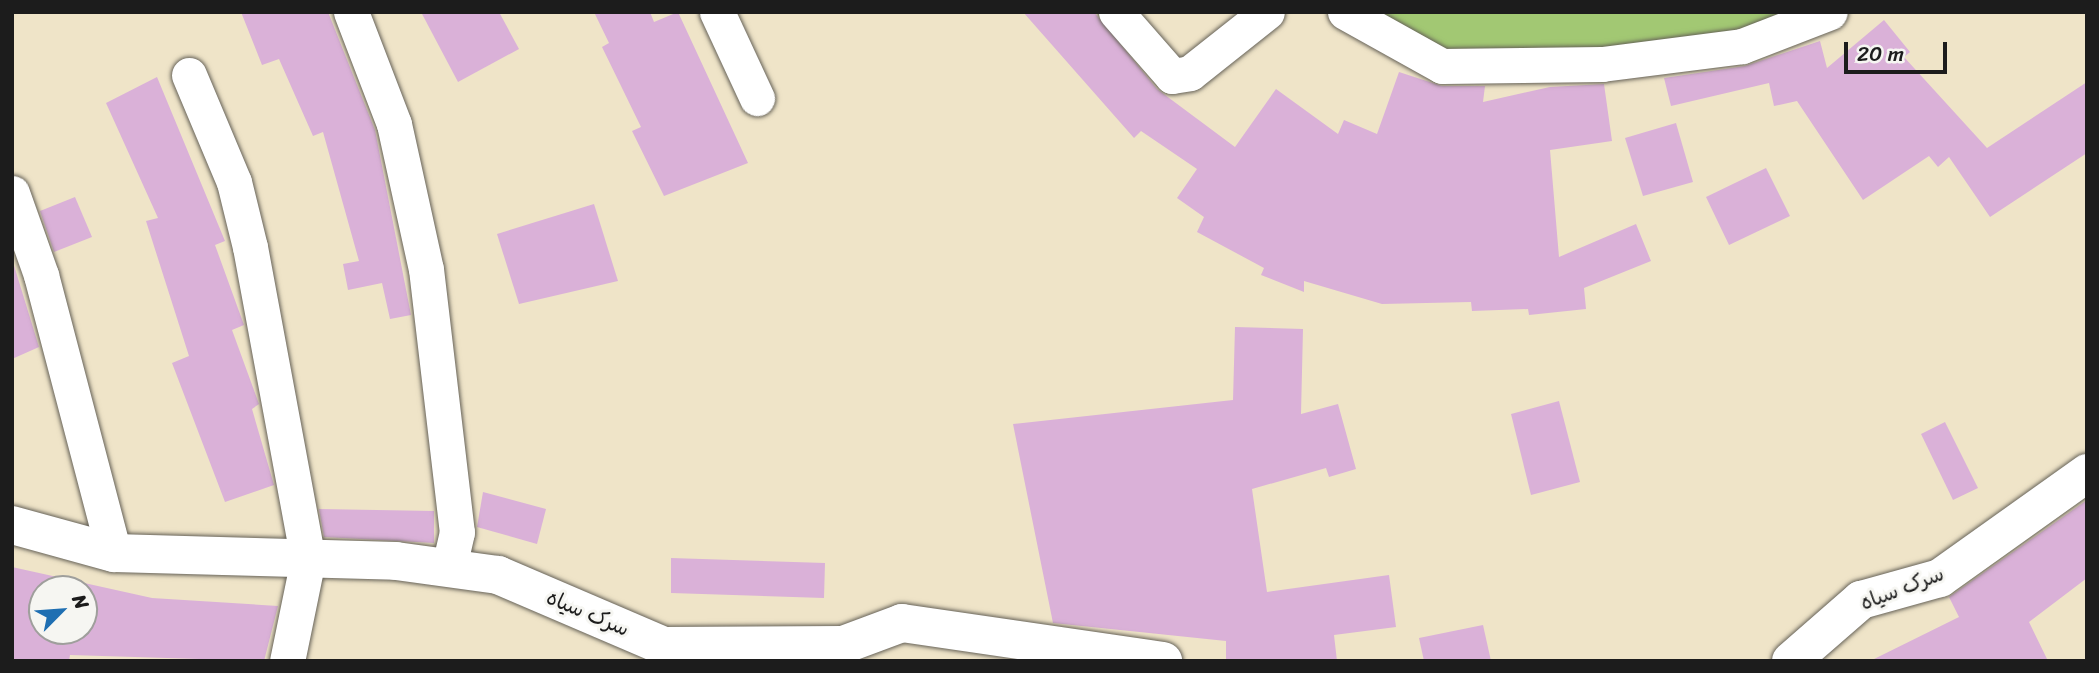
<!DOCTYPE html>
<meta charset="utf-8">
<style>
body{margin:0}
#map{position:relative;width:2099px;height:673px;overflow:hidden;background:#efe4c8;font-family:Sriracha,"Playpen Sans Arabic",sans-serif}
div>[style]{position:absolute}
[style*='--x']{left:calc(var(--x)*1px);top:calc(var(--y)*1px);width:calc(var(--w)*1px);rotate:calc(var(--a)*1deg)}
.green>*{inset:0;background:#a2c873}
.building>*{inset:0;background:#dab1d8}
.roads{filter:drop-shadow(0 0 2px #666258) drop-shadow(0 0 2px #666258)}
.minor>*{height:35px;margin:-17.5px;padding:0 17.5px;transform-origin:17.5px;border-radius:17.5px;background:#fff}
.tertiary>*{height:38px;margin:-19px;padding:0 19px;transform-origin:19px;border-radius:19px;background:#fff}
span{translate:-50% -50%;white-space:nowrap;text-align:center;line-height:1.15;-webkit-text-stroke:6px #f6f6f2;paint-order:stroke}
.street-label{font-size:21px;color:#1c1c1c}
.frame{position:absolute;inset:0;border:14px solid #1c1c1c;pointer-events:none}
.north{position:absolute;left:28px;top:575px;width:70px;height:70px;box-sizing:border-box;background:#f6f6f2;border:2px solid #9f9f9c;border-radius:50%;rotate:65deg;font-size:19px;font-weight:700;line-height:28px;text-align:center;color:#1c1c1c}
.north::after{content:'';display:block;margin:auto;width:24px;height:32px;background:#1f6fb2;clip-path:polygon(50% 0,100% 100%,50% 72%,0 100%)}
.scale{position:absolute;left:1844px;top:42px;width:103px;height:32px;box-sizing:border-box;border:4px solid #1c1c1c;border-top:0;padding-left:9px;font-size:21px;line-height:24px;white-space:nowrap;color:#1c1c1c;-webkit-text-stroke:5px #f6f6f2;paint-order:stroke}
</style>
<div id="map">
<div class="green">
<div style="clip-path:polygon(1345px 12px,1830px 12px,1742px 46px,1442px 66px)"></div>
</div>
<div class="building">
<div style="clip-path:polygon(241px 12px,328px 12px,375px 130px,411px 315px,390px 319px,382px 283px,348px 290px,343px 264px,359px 261px,323px 132px,313px 136px,279px 59px,262px 65px)"></div>
<div style="clip-path:polygon(421px 12px,499px 12px,519px 49px,458px 82px)"></div>
<div style="clip-path:polygon(594px 12px,650px 12px,654px 22px,678px 12px,748px 163px,664px 196px,632px 131px,641px 127px,602px 47px,609px 43px)"></div>
<div style="clip-path:polygon(1023px 12px,1094px 12px,1157px 89px,1235px 147px,1276px 89px,1338px 134px,1344px 120px,1377px 134px,1399px 72px,1442px 86px,1485px 86px,1483px 102px,1550px 87px,1604px 84px,1612px 141px,1550px 150px,1559px 257px,1636px 224px,1651px 261px,1584px 288px,1586px 309px,1529px 315px,1528px 309px,1472px 311px,1471px 302px,1382px 304px,1304px 281px,1304px 292px,1261px 275px,1264px 268px,1197px 232px,1204px 217px,1177px 198px,1197px 169px,1141px 131px,1134px 138px)"></div>
<div style="clip-path:polygon(1884px 20px,1910px 52px,1904px 57px,1987px 148px,2087px 82px,2087px 153px,1990px 217px,1949px 157px,1938px 167px,1929px 156px,1863px 200px,1797px 101px,1774px 106px,1769px 83px,1671px 106px,1664px 78px,1745px 66px,1820px 41px,1827px 68px)"></div>
<div style="clip-path:polygon(157px 77px,225px 241px,215px 245px,244px 325px,232px 330px,259px 404px,252px 409px,274px 485px,225px 502px,172px 363px,189px 356px,146px 221px,158px 218px,106px 103px)"></div>
<div style="clip-path:polygon(1676px 123px,1693px 182px,1643px 196px,1625px 138px)"></div>
<div style="clip-path:polygon(1766px 168px,1790px 216px,1729px 245px,1706px 197px)"></div>
<div style="clip-path:polygon(75px 197px,92px 237px,54px 252px,40px 211px)"></div>
<div style="clip-path:polygon(594px 204px,618px 281px,519px 304px,497px 234px)"></div>
<div style="clip-path:polygon(12px 259px,39px 347px,12px 359px)"></div>
<div style="clip-path:polygon(1235px 327px,1303px 329px,1301px 414px,1338px 404px,1356px 469px,1329px 477px,1326px 468px,1252px 489px,1267px 592px,1389px 575px,1396px 627px,1334px 635px,1337px 661px,1226px 661px,1226px 641px,1053px 623px,1013px 424px,1233px 400px)"></div>
<div style="clip-path:polygon(1559px 401px,1580px 482px,1531px 495px,1511px 414px)"></div>
<div style="clip-path:polygon(1945px 422px,1978px 488px,1953px 500px,1921px 434px)"></div>
<div style="clip-path:polygon(483px 492px,546px 509px,537px 544px,477px 527px)"></div>
<div style="clip-path:polygon(2087px 500px,2087px 578px,2029px 622px,2048px 661px,1870px 661px,1959px 617px,1949px 597px)"></div>
<div style="clip-path:polygon(319px 509px,434px 511px,434px 543px,324px 537px)"></div>
<div style="clip-path:polygon(671px 558px,825px 563px,824px 598px,671px 593px)"></div>
<div style="clip-path:polygon(evenodd,12px 567px,152px 598px,278px 606px,264px 661px,70px 655px,69px 661px,12px 661px,12px 567px,42px 589px,84px 589px,84px 631px,42px 631px,42px 589px)"></div>
<div style="clip-path:polygon(1483px 625px,1491px 661px,1424px 661px,1419px 638px)"></div>
</div>
<div class="roads">
<div class="minor">
<div style="--x:351;--y:12;--w:120;--a:69"></div>
<div style="--x:394;--y:124;--w:148;--a:77.6"></div>
<div style="--x:426;--y:269;--w:265;--a:83.3"></div>
<div style="--x:457;--y:532;--w:37;--a:103"></div>
<div style="--x:717;--y:12;--w:95;--a:65.1"></div>
<div style="--x:1116;--y:12;--w:85;--a:48.8"></div>
<div style="--x:1172;--y:76;--w:18;--a:-9"></div>
<div style="--x:1190;--y:73;--w:98;--a:-38.4"></div>
<div style="--x:1345;--y:12;--w:111;--a:29.1"></div>
<div style="--x:1442;--y:66;--w:160;--a:-0.7"></div>
<div style="--x:1602;--y:64;--w:141;--a:-7.3"></div>
<div style="--x:1742;--y:46;--w:94;--a:-21.1"></div>
<div style="--x:189;--y:75;--w:116;--a:67.2"></div>
<div style="--x:234;--y:182;--w:67;--a:76.2"></div>
<div style="--x:250;--y:247;--w:317;--a:79.5"></div>
<div style="--x:308;--y:559;--w:104;--a:101.6"></div>
<div style="--x:12;--y:193;--w:87;--a:70.5"></div>
<div style="--x:41;--y:275;--w:287;--a:75.3"></div>
</div>
<div class="tertiary">
<div style="--x:12;--y:525;--w:106;--a:15.4"></div>
<div style="--x:114;--y:553;--w:282;--a:1.6"></div>
<div style="--x:396;--y:561;--w:103;--a:7.8"></div>
<div style="--x:498;--y:575;--w:181;--a:23.2"></div>
<div style="--x:664;--y:646;--w:179;--a:-0.3"></div>
<div style="--x:843;--y:645;--w:63;--a:-20.4"></div>
<div style="--x:902;--y:623;--w:264;--a:8.3"></div>
<div style="--x:1791;--y:661;--w:93;--a:-41.1"></div>
<div style="--x:1861;--y:600;--w:82;--a:-15.6"></div>
<div style="--x:1940;--y:578;--w:181;--a:-35.5"></div>
</div>
</div>
<div class="street-label">
<span style="left:1902px;top:588px;rotate:-21deg">سرک سیاه</span>
<span style="left:588px;top:613px;rotate:23deg">سرک سیاه</span>
</div>
<div class="frame"></div>
<div class="north">N</div>
<div class="scale">20 m</div>
</div>
